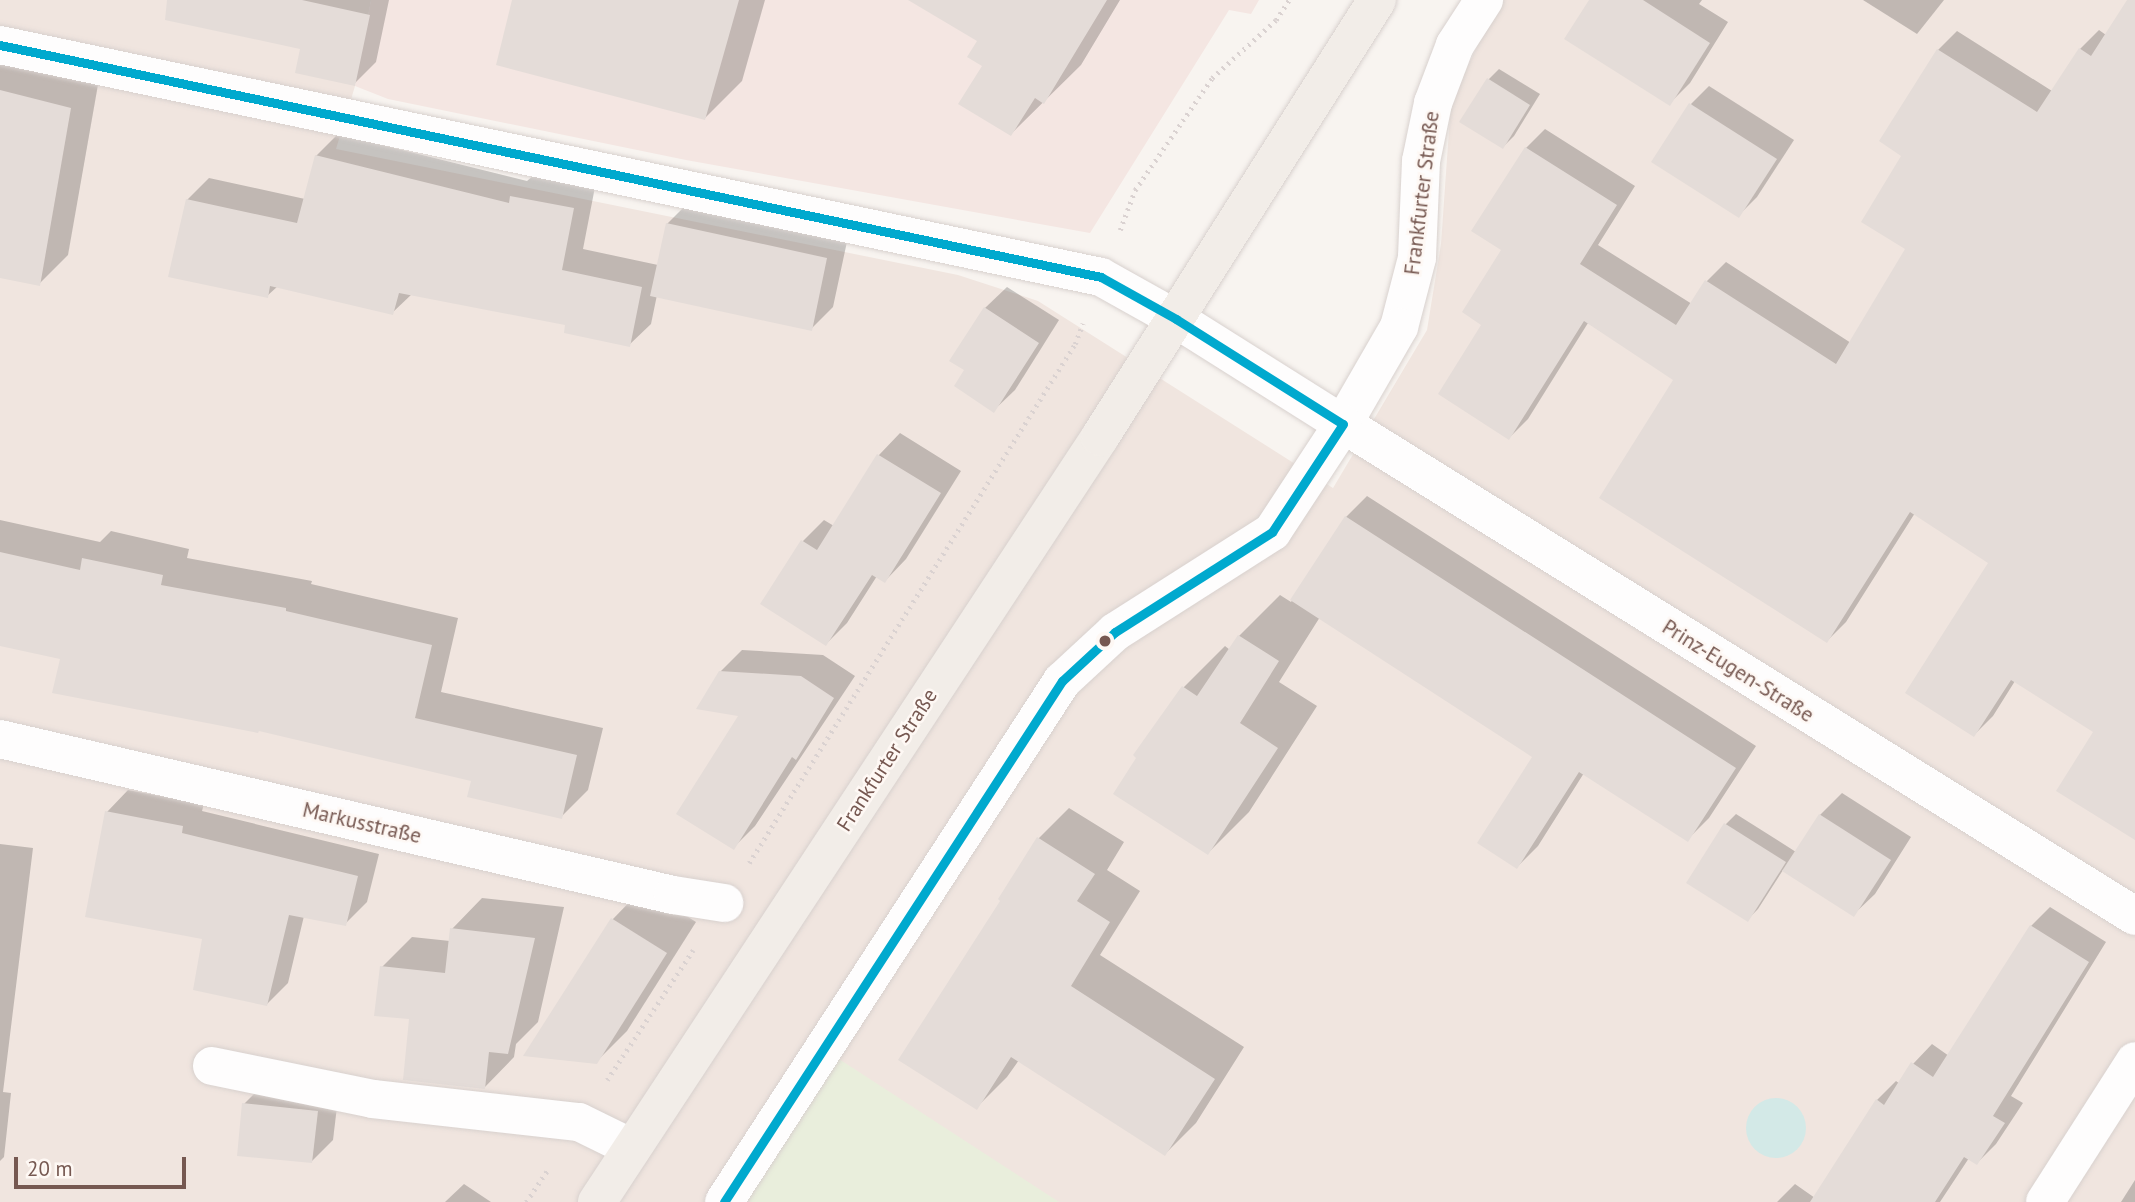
<!DOCTYPE html>
<meta charset="utf-8">
<style>
body{margin:0}
#map{position:relative;width:2135px;height:1202px;overflow:hidden;background:#f8f4f0;font-family:"PT Sans",sans-serif}
div>[style]{position:absolute}
[style*='--x']{left:calc(var(--x)*1px);top:calc(var(--y)*1px);width:calc(var(--w)*1px);rotate:calc(var(--a)*1deg)}
.residential>*{inset:0;background:#f0e5df}
.commercial>*{inset:0;background:#f4e6e2}
.green>*{inset:0;background:#e9eedc}
.water>*{inset:0;background:#d3e9e7}
.round{border-radius:50%}
.shadow>*{inset:0;background:#0003}
.building>*{inset:0;background:#e4dcd8}
.path>*{height:4.5px;margin-top:-2.25px;transform-origin:0;background:repeating-linear-gradient(90deg,#dad2d1 0 2px,transparent 0 7px)}
.roads{filter:drop-shadow(0 0 2px #d8d1ce) drop-shadow(0 0 2px #d8d1ce)}
.minor>*{height:38px;margin:-19px;padding:0 19px;transform-origin:19px;border-radius:19px;background:#fefdfd}
.major>*{height:38px;margin:-19px;padding:0 19px;transform-origin:19px;border-radius:19px;background:#f2ede8}
.bus-1>*{height:9px;margin:-4.5px;padding:0 4.5px;transform-origin:4.5px;border-radius:4.5px;background:#00a9ce}
.dots>*{width:19px;height:19px;translate:-50% -50%;box-sizing:border-box;border:4px solid #fef8f4;border-radius:50%}
span{translate:-50% -50%;white-space:nowrap;text-align:center;line-height:1.15;-webkit-text-stroke:5px #fef8f4;paint-order:stroke}
.street-label{font-size:21px;color:#765851}
.scale{position:absolute;left:14px;top:1157px;width:172px;height:32px;box-sizing:border-box;border:4px solid #765851;border-top:0;padding-left:9px;font-size:21px;line-height:24px;white-space:nowrap;color:#765851;-webkit-text-stroke:5px #fef8f4;paint-order:stroke}
</style>
<div id="map">
<div class="residential">
<div style="clip-path:polygon(0 0,371px 0,355px 86px,336px 149px,958px 275px,1038px 301px,1333px 488px,1427px 330px,1441px 244px,1451px 102px,1487px 25px,1504px 0,2135px 0,2135px 1202px,0 1202px)"></div>
</div>
<div class="commercial">
<div style="clip-path:polygon(371px 0,1259px 0,1251px 14px,1229px 10px,1090px 233px,686px 160px,388px 99px,355px 86px)"></div>
</div>
<div class="green">
<div style="clip-path:polygon(839px 1059px,1059px 1202px,751px 1202px,748px 1200px)"></div>
</div>
<div class="water">
<div class="round" style="left:1746px;top:1098px;width:60px;height:60px"></div>
</div>
<div class="shadow">
<div style="clip-path:polygon(169px 0,389px 0,376px 62px,354px 84px,302px 48px)"></div>
<div style="clip-path:polygon(514px 0,765px 0,742px 81px,705px 118px)"></div>
<div style="clip-path:polygon(912px 0,1120px 0,1081px 65px,1011px 134px,984px 66px,979px 41px)"></div>
<div style="clip-path:polygon(1591px 0,1702px 0,1699px 4px,1728px 22px,1690px 83px,1670px 103px)"></div>
<div style="clip-path:polygon(1863px 0,1944px 0,1917px 34px)"></div>
<div style="clip-path:polygon(2129px 0,2135px 0,2135px 838px,2096px 732px,2015px 681px,1993px 716px,1974px 735px,1991px 562px,1915px 513px,1846px 622px,1827px 641px,1675px 379px,1588px 323px,1528px 419px,1509px 438px,1484px 325px,1503px 250px,1473px 230px,1526px 148px,1545px 129px,1635px 186px,1598px 245px,1692px 304px,1707px 281px,1726px 262px,1851px 343px,1907px 248px,1904px 155px,1938px 50px,1957px 31px,2052px 91px,2080px 49px,2099px 30px,2106px 35px)"></div>
<div style="clip-path:polygon(0 56px,99px 79px,68px 255px,39px 284px,0 276px)"></div>
<div style="clip-path:polygon(1499px 69px,1540px 94px,1514px 136px,1503px 147px,1488px 80px)"></div>
<div style="clip-path:polygon(1709px 86px,1794px 140px,1757px 197px,1738px 216px,1691px 104px)"></div>
<div style="clip-path:polygon(338px 134px,527px 181px,534px 175px,595px 187px,583px 249px,658px 265px,667px 224px,689px 202px,848px 237px,833px 307px,811px 329px,657px 295px,651px 324px,629px 345px,568px 324px,412px 294px,392px 313px,278px 286px,267px 296px,187px 200px,209px 178px,305px 199px,316px 156px)"></div>
<div style="clip-path:polygon(1007px 287px,1059px 320px,1015px 390px,993px 411px,985px 308px)"></div>
<div style="clip-path:polygon(900px 433px,961px 471px,906px 559px,885px 581px,877px 576px,847px 623px,826px 644px,803px 541px,824px 520px,834px 526px,879px 455px)"></div>
<div style="clip-path:polygon(1367px 496px,1756px 746px,1709px 818px,1688px 839px,1584px 773px,1538px 846px,1517px 867px,1534px 756px,1320px 617px,1279px 682px,1317px 706px,1249px 812px,1208px 853px,1136px 755px,1184px 687px,1225px 646px,1230px 650px,1239px 636px,1280px 595px,1291px 602px,1346px 517px)"></div>
<div style="clip-path:polygon(0 520px,100px 542px,111px 531px,189px 549px,187px 558px,312px 581px,311px 584px,458px 618px,441px 692px,603px 728px,588px 790px,561px 817px,473px 779px,62px 658px,0 644px)"></div>
<div style="clip-path:polygon(742px 650px,823px 655px,855px 676px,755px 826px,733px 848px,741px 715px,720px 672px)"></div>
<div style="clip-path:polygon(128px 790px,204px 804px,202px 811px,379px 854px,367px 902px,345px 924px,304px 916px,288px 983px,267px 1004px,205px 937px,107px 812px)"></div>
<div style="clip-path:polygon(1842px 793px,1911px 837px,1875px 894px,1853px 915px,1783px 870px,1758px 909px,1747px 920px,1725px 825px,1736px 814px,1796px 852px,1820px 815px)"></div>
<div style="clip-path:polygon(1069px 808px,1124px 842px,1107px 870px,1140px 891px,1100px 955px,1244px 1047px,1196px 1123px,1165px 1154px,1019px 1060px,1007px 1077px,976px 1108px,1002px 900px,1038px 839px)"></div>
<div style="clip-path:polygon(0 844px,33px 848px,3px 1092px,11px 1093px,4px 1157px,0 1161px)"></div>
<div style="clip-path:polygon(643px 888px,696px 922px,627px 1031px,596px 1062px,526px 1055px,613px 919px)"></div>
<div style="clip-path:polygon(482px 898px,564px 907px,538px 1022px,516px 1044px,514px 1057px,484px 1088px,411px 1018px,382px 967px,412px 937px,450px 941px,452px 929px)"></div>
<div style="clip-path:polygon(2050px 907px,2106px 942px,2011px 1096px,2023px 1103px,1996px 1144px,1977px 1163px,1969px 1158px,1940px 1202px,1777px 1202px,1795px 1184px,1815px 1198px,1877px 1100px,1896px 1081px,1900px 1084px,1913px 1064px,1932px 1044px,1949px 1056px,2031px 926px)"></div>
<div style="clip-path:polygon(266px 1082px,339px 1090px,333px 1140px,312px 1161px,244px 1104px)"></div>
<div style="clip-path:polygon(2135px 1180px,2135px 1202px,2121px 1202px)"></div>
<div style="clip-path:polygon(464px 1184px,491px 1202px,445px 1202px)"></div>
</div>
<div class="building">
<div style="clip-path:polygon(167px 0,302px 0,370px 15px,355px 86px,295px 73px,300px 49px,165px 20px)"></div>
<div style="clip-path:polygon(512px 0,739px 0,705px 120px,496px 65px)"></div>
<div style="clip-path:polygon(908px 0,1107px 0,1044px 104px,1035px 98px,1011px 136px,958px 104px,982px 66px,967px 57px,977px 41px)"></div>
<div style="clip-path:polygon(1589px 0,1643px 0,1710px 43px,1670px 106px,1564px 39px)"></div>
<div style="clip-path:polygon(2127px 0,2135px 0,2135px 840px,2056px 791px,2093px 732px,2011px 680px,1974px 737px,1905px 693px,1988px 563px,1910px 512px,1827px 643px,1599px 498px,1673px 380px,1584px 321px,1509px 440px,1438px 394px,1481px 325px,1462px 312px,1501px 250px,1471px 231px,1525px 147px,1617px 205px,1580px 264px,1676px 325px,1705px 280px,1836px 364px,1905px 249px,1861px 222px,1901px 156px,1879px 141px,1937px 49px,2037px 112px,2079px 48px,2091px 56px)"></div>
<div style="clip-path:polygon(1487px 78px,1530px 105px,1503px 149px,1459px 122px)"></div>
<div style="clip-path:polygon(0 90px,71px 108px,40px 286px,0 278px)"></div>
<div style="clip-path:polygon(1689px 103px,1777px 159px,1739px 218px,1651px 162px)"></div>
<div style="clip-path:polygon(315px 155px,509px 203px,510px 196px,574px 208px,562px 270px,642px 287px,630px 347px,564px 333px,565px 325px,399px 293px,393px 315px,270px 286px,268px 298px,168px 277px,186px 199px,297px 223px)"></div>
<div style="clip-path:polygon(666px 223px,827px 258px,812px 331px,650px 296px)"></div>
<div style="clip-path:polygon(984px 307px,1039px 343px,994px 413px,954px 386px,964px 370px,949px 361px)"></div>
<div style="clip-path:polygon(877px 454px,941px 493px,885px 583px,872px 575px,826px 646px,760px 604px,801px 540px,817px 550px)"></div>
<div style="clip-path:polygon(1345px 516px,1736px 768px,1688px 842px,1579px 772px,1517px 869px,1477px 843px,1532px 757px,1290px 600px)"></div>
<div style="clip-path:polygon(0 552px,80px 570px,82px 558px,163px 575px,161px 585px,286px 608px,286px 611px,432px 645px,415px 718px,577px 755px,562px 819px,467px 797px,471px 781px,259px 731px,258px 733px,52px 693px,60px 659px,0 646px)"></div>
<div style="clip-path:polygon(1238px 635px,1279px 661px,1240px 723px,1278px 748px,1208px 855px,1113px 794px,1136px 758px,1133px 755px,1182px 686px,1197px 696px)"></div>
<div style="clip-path:polygon(719px 671px,801px 676px,834px 698px,796px 760px,792px 757px,734px 850px,676px 814px,738px 716px,696px 709px)"></div>
<div style="clip-path:polygon(105px 811px,183px 826px,182px 833px,358px 876px,346px 926px,289px 915px,267px 1006px,193px 990px,202px 939px,85px 917px)"></div>
<div style="clip-path:polygon(1819px 814px,1891px 860px,1854px 917px,1782px 871px)"></div>
<div style="clip-path:polygon(1724px 823px,1786px 862px,1748px 922px,1686px 883px)"></div>
<div style="clip-path:polygon(1037px 837px,1095px 874px,1077px 901px,1110px 922px,1071px 986px,1215px 1079px,1165px 1156px,1011px 1057px,977px 1110px,898px 1060px,1000px 901px,998px 899px)"></div>
<div style="clip-path:polygon(611px 918px,667px 953px,597px 1064px,523px 1056px)"></div>
<div style="clip-path:polygon(2030px 925px,2089px 962px,1993px 1116px,2005px 1123px,1977px 1165px,1964px 1157px,1935px 1202px,1810px 1202px,1876px 1099px,1884px 1105px,1911px 1062px,1933px 1077px)"></div>
<div style="clip-path:polygon(450px 928px,535px 938px,508px 1054px,489px 1052px,485px 1089px,403px 1080px,409px 1019px,374px 1016px,380px 966px,445px 973px)"></div>
<div style="clip-path:polygon(242px 1103px,318px 1111px,312px 1163px,237px 1156px)"></div>
</div>
<div class="path">
<div style="--x:1120;--y:230;--w:43;--a:-69.4"></div>
<div style="--x:1135;--y:190;--w:136;--a:-55.5"></div>
<div style="--x:1212;--y:78;--w:86;--a:-42.2"></div>
<div style="--x:1276;--y:20;--w:24;--a:-57"></div>
<div style="--x:749;--y:863;--w:613;--a:-57.87"></div>
<div style="--x:1075;--y:344;--w:22;--a:-69"></div>
<div style="--x:607;--y:1080;--w:156;--a:-56.5"></div>
<div style="--x:526;--y:1202;--w:40;--a:-56"></div>
</div>
<div class="roads">
<div class="minor">
<div style="--x:1484;--y:0;--w:54;--a:122.8"></div>
<div style="--x:1455;--y:45;--w:62;--a:110.8"></div>
<div style="--x:1433;--y:103;--w:59;--a:101.7"></div>
<div style="--x:1421;--y:161;--w:97;--a:92.4"></div>
<div style="--x:1417;--y:258;--w:71;--a:104.6"></div>
<div style="--x:1399;--y:327;--w:112;--a:120"></div>
<div style="--x:1343;--y:424;--w:932;--a:31.85"></div>
<div style="--x:0;--y:45;--w:1125;--a:11.9"></div>
<div style="--x:1101;--y:277;--w:86;--a:29.2"></div>
<div style="--x:1176;--y:319;--w:197;--a:32.2"></div>
<div style="--x:1343;--y:424;--w:129;--a:123.3"></div>
<div style="--x:1272;--y:532;--w:186;--a:147.5"></div>
<div style="--x:1115;--y:632;--w:72;--a:137.2"></div>
<div style="--x:1062;--y:681;--w:621;--a:122.97"></div>
<div style="--x:0;--y:739;--w:691;--a:13.05"></div>
<div style="--x:673;--y:895;--w:52;--a:8.9"></div>
<div style="--x:212;--y:1066;--w:164;--a:11.6"></div>
<div style="--x:373;--y:1099;--w:207;--a:6.4"></div>
<div style="--x:579;--y:1122;--w:59;--a:26.1"></div>
<div style="--x:2045;--y:1202;--w:167;--a:-57.4"></div>
</div>
<div class="major">
<div style="--x:597;--y:1202;--w:916;--a:-56.67"></div>
<div style="--x:1100;--y:437;--w:517;--a:-57.63"></div>
</div>
</div>
<div class="bus-1">
<div style="--x:0;--y:45;--w:1125;--a:11.9"></div>
<div style="--x:1101;--y:277;--w:86;--a:29.2"></div>
<div style="--x:1176;--y:319;--w:197;--a:32.2"></div>
<div style="--x:1343;--y:424;--w:129;--a:123.3"></div>
<div style="--x:1272;--y:532;--w:186;--a:147.5"></div>
<div style="--x:1115;--y:632;--w:72;--a:137.2"></div>
<div style="--x:1062;--y:681;--w:621;--a:122.97"></div>
</div>
<div class="dots">
<div style="left:1105px;top:641px;background:#765851"></div>
</div>
<div class="street-label">
<span style="left:1422px;top:193px;rotate:-83deg">Frankfurter Straße</span>
<span style="left:1738px;top:671px;rotate:32deg">Prinz-Eugen-Straße</span>
<span style="left:887px;top:760px;rotate:-57deg">Frankfurter Straße</span>
<span style="left:362px;top:823px;rotate:13deg">Markusstraße</span>
</div>
<div class="scale">20 m</div>
</div>
